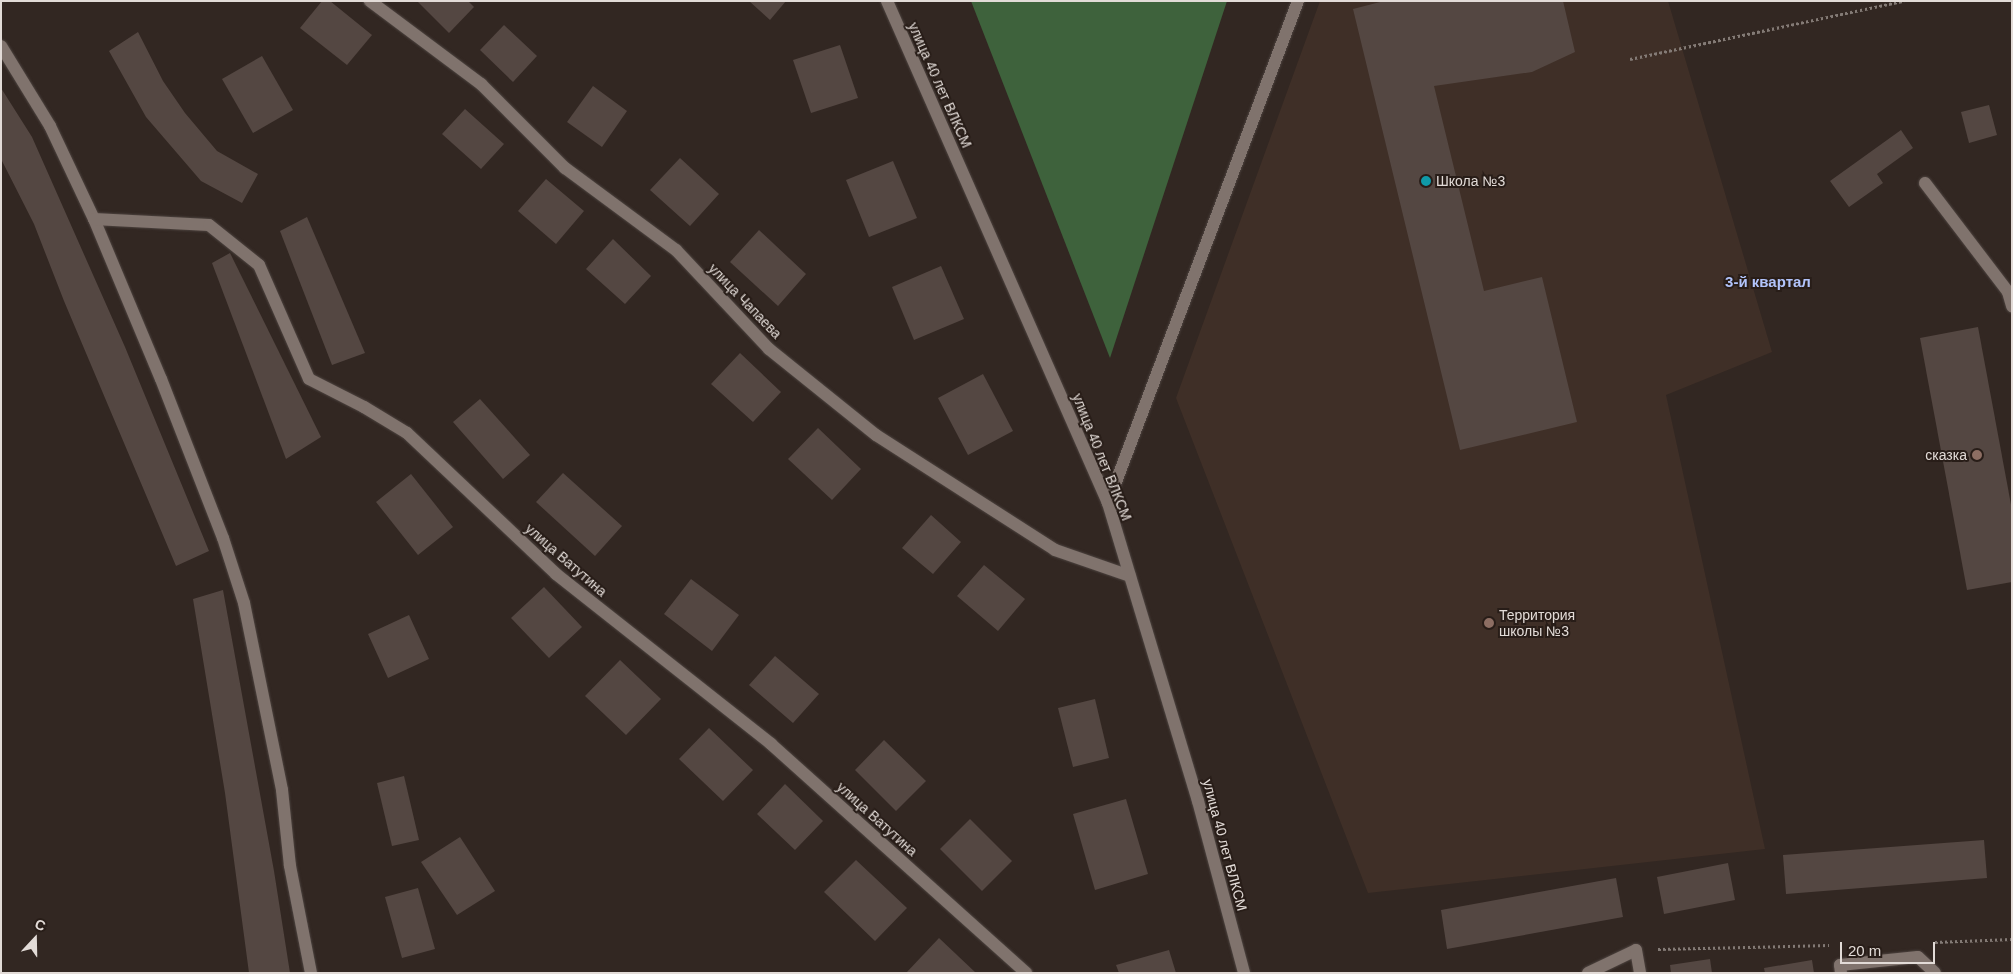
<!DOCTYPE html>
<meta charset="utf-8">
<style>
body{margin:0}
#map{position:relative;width:2013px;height:974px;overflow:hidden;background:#322722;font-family:Arial,sans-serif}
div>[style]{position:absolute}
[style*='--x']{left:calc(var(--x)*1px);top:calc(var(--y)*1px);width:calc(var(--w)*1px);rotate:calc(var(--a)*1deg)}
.built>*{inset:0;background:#3f2f27}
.forest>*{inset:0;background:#3e623c}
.building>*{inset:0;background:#544742}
.path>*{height:3px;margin-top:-1.5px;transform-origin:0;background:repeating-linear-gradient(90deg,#837a75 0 2.5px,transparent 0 5px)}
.roads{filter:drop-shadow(0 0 1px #4d4440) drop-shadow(0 0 1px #4d4440)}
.minor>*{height:12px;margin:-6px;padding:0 6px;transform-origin:6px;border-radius:6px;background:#80736d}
.dots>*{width:14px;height:14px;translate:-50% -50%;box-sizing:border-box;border:2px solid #281d18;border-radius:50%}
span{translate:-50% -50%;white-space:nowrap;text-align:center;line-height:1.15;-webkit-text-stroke:4px #281d18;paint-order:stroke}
.street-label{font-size:14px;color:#e2dbd7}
.poi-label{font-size:14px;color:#e2dbd7}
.left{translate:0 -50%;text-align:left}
.right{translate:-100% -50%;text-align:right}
.neighbourhood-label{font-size:15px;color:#b2c4fb;font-weight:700}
.frame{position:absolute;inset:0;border:2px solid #e2dbd7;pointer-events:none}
.north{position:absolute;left:10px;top:914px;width:50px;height:50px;-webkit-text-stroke:4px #281d18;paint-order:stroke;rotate:21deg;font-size:14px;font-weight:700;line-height:20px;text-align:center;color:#e2dbd7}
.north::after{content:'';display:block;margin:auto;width:18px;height:22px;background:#e2dbd7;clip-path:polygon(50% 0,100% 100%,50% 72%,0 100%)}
.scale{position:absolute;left:1840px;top:942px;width:95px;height:22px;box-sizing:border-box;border:2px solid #e2dbd7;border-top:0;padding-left:6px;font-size:15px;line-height:18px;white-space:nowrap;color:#e2dbd7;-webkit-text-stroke:4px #281d18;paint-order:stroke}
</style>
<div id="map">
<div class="built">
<div style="clip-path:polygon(1320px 1px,1668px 1px,1772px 352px,1666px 395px,1765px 849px,1368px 893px,1176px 398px)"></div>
</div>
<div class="forest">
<div style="clip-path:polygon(971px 1px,1227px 1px,1110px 358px)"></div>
</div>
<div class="building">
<div style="clip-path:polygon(322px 1px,330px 1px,372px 35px,347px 65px,300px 28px)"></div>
<div style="clip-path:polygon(417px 1px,468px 1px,474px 7px,449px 33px)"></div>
<div style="clip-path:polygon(749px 1px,786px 1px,770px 20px)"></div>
<div style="clip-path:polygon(1384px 1px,1563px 1px,1575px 52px,1532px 72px,1434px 86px,1484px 291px,1542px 277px,1577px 422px,1460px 450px,1353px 9px)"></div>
<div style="clip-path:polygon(504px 25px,537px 56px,513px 82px,480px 50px)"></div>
<div style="clip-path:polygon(138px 32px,163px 81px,185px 113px,217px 151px,258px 174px,242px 203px,201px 181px,146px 117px,109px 51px)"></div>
<div style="clip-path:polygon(840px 45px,858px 98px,811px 113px,793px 60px)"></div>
<div style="clip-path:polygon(262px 56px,293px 110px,253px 133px,222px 79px)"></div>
<div style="clip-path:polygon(593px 86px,627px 111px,602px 147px,567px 122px)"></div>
<div style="clip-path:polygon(1px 88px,32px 137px,125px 347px,209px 551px,176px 566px,64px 301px,34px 224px,1px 159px)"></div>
<div style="clip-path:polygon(1989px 105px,1997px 135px,1969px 143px,1961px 112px)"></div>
<div style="clip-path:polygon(465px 109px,504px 144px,481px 169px,442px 134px)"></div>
<div style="clip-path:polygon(1901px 130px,1913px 148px,1877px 174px,1883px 183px,1849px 207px,1830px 181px)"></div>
<div style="clip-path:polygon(680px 158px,719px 194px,690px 226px,650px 190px)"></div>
<div style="clip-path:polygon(893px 161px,917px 218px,869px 237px,846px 180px)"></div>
<div style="clip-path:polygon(546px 179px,584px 211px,556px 244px,518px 211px)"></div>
<div style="clip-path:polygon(307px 217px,365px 353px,332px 365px,280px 231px)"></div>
<div style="clip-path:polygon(759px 230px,806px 274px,778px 306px,730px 262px)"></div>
<div style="clip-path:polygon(613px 239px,651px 276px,625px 304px,586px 269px)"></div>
<div style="clip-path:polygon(230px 253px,321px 437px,286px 459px,212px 263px)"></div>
<div style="clip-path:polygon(941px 266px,964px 319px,914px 340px,892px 287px)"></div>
<div style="clip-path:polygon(1978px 327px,2012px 510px,2012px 582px,1967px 590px,1920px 338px)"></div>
<div style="clip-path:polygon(740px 353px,781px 392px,753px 422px,711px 384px)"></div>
<div style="clip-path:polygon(983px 374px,1013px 431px,968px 455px,938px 398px)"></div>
<div style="clip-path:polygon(480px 399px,530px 455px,503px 479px,453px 422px)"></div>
<div style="clip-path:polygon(818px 428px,861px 469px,832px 500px,788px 459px)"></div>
<div style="clip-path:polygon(563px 473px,622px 526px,595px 556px,536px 502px)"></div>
<div style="clip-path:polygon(411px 474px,453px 527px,418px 555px,376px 502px)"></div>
<div style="clip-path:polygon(931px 515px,961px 542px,933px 574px,902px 548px)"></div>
<div style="clip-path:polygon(984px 565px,1025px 599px,998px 631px,957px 596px)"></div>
<div style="clip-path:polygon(691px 579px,739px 615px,712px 651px,664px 614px)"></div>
<div style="clip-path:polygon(544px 587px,582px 627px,549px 658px,511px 618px)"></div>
<div style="clip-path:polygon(223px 590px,274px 871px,290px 973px,249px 973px,225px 793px,193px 599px)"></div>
<div style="clip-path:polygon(409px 615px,429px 659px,388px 678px,368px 634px)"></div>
<div style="clip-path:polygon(775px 656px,819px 694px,793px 723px,749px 685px)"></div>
<div style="clip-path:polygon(620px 660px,661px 699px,626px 735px,585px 696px)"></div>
<div style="clip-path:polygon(1095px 699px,1109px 758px,1073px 767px,1058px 708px)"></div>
<div style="clip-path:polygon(709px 728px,753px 770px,723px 801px,679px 759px)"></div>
<div style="clip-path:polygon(884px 740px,926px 781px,896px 811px,855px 770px)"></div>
<div style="clip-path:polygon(404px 776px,419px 840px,392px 846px,377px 783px)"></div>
<div style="clip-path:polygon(785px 784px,823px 821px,795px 850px,757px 814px)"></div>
<div style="clip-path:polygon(1126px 799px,1148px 874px,1095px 890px,1073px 814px)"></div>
<div style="clip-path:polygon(970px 819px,1012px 861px,982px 891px,940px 849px)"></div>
<div style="clip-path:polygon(460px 837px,495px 891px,457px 915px,421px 862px)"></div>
<div style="clip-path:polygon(1984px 840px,1987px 878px,1786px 894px,1783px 855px)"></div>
<div style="clip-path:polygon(856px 860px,907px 908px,875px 941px,824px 892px)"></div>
<div style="clip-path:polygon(1728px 863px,1735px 900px,1664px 914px,1657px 877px)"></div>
<div style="clip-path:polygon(1616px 878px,1623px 917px,1447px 949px,1441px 910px)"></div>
<div style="clip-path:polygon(418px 888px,435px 949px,402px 958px,385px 897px)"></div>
<div style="clip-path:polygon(939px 938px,976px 973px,906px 973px)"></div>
<div style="clip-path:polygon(1169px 950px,1176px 973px,1119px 973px,1116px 965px)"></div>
<div style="clip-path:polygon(1710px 959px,1712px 973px,1671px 973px,1670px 965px)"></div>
<div style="clip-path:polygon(1812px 960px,1814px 973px,1765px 973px,1764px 968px)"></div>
</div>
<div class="path">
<div style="--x:1630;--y:59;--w:280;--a:-12"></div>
<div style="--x:1935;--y:942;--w:77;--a:-2.2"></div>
<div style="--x:1658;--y:949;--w:171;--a:-1.3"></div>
</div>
<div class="roads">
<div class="minor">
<div style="--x:370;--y:1;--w:139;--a:36.8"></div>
<div style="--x:481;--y:84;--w:119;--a:45"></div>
<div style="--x:565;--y:168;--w:138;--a:36.5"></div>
<div style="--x:676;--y:250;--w:136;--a:46.8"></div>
<div style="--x:769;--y:349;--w:137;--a:38.8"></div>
<div style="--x:876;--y:435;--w:213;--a:32.7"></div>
<div style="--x:1055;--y:550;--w:79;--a:19.1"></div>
<div style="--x:887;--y:1;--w:548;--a:66.24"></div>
<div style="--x:1108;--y:503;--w:311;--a:73.2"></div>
<div style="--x:1198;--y:801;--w:178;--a:75"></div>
<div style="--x:1;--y:46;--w:94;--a:58.5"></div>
<div style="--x:50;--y:126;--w:103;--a:64.7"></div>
<div style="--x:94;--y:219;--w:173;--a:67.3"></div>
<div style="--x:161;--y:379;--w:171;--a:68.7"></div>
<div style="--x:223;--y:538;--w:68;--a:72.1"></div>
<div style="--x:244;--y:603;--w:191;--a:78.5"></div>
<div style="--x:282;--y:790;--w:76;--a:84"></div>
<div style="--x:290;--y:866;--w:109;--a:78.9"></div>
<div style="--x:1925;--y:183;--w:137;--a:52.7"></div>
<div style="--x:2008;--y:292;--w:15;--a:74"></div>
<div style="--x:94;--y:219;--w:115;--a:3"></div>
<div style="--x:209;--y:225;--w:64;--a:38.7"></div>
<div style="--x:259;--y:265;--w:124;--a:66.3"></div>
<div style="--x:309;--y:379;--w:62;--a:27"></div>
<div style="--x:364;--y:407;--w:50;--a:31.2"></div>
<div style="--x:407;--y:433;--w:205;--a:43.4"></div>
<div style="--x:556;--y:574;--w:274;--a:38.3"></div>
<div style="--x:771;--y:744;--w:343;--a:41.9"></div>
<div style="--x:1108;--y:503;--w:537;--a:-69.27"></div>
<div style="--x:1588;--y:973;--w:53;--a:-25.6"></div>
<div style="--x:1636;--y:950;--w:23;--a:80"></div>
<div style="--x:1841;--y:973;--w:8;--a:-97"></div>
<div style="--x:1840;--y:965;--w:78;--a:-5.9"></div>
<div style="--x:1918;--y:957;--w:23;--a:43"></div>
</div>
</div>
<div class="dots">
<div style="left:1426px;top:181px;background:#0f9aa8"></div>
<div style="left:1977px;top:455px;background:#8d6e63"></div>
<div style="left:1489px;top:623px;background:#8d6e63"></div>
</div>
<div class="street-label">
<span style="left:940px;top:85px;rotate:66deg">улица 40 лет ВЛКСМ</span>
<span style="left:745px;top:301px;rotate:46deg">улица Чапаева</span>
<span style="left:1102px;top:457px;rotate:68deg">улица 40 лет ВЛКСМ</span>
<span style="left:566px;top:560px;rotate:41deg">улица Ватутина</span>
<span style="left:877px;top:819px;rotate:42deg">улица Ватутина</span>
<span style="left:1225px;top:845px;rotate:75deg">улица 40 лет ВЛКСМ</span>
</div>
<div class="poi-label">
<span class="left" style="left:1436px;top:181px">Школа №3</span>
<span class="right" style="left:1967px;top:455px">сказка</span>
<span class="left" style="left:1499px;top:623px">Территория<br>школы №3</span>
</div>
<div class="neighbourhood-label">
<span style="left:1768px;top:282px">3-й квартал</span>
</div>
<div class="frame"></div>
<div class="north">С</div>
<div class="scale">20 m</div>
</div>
